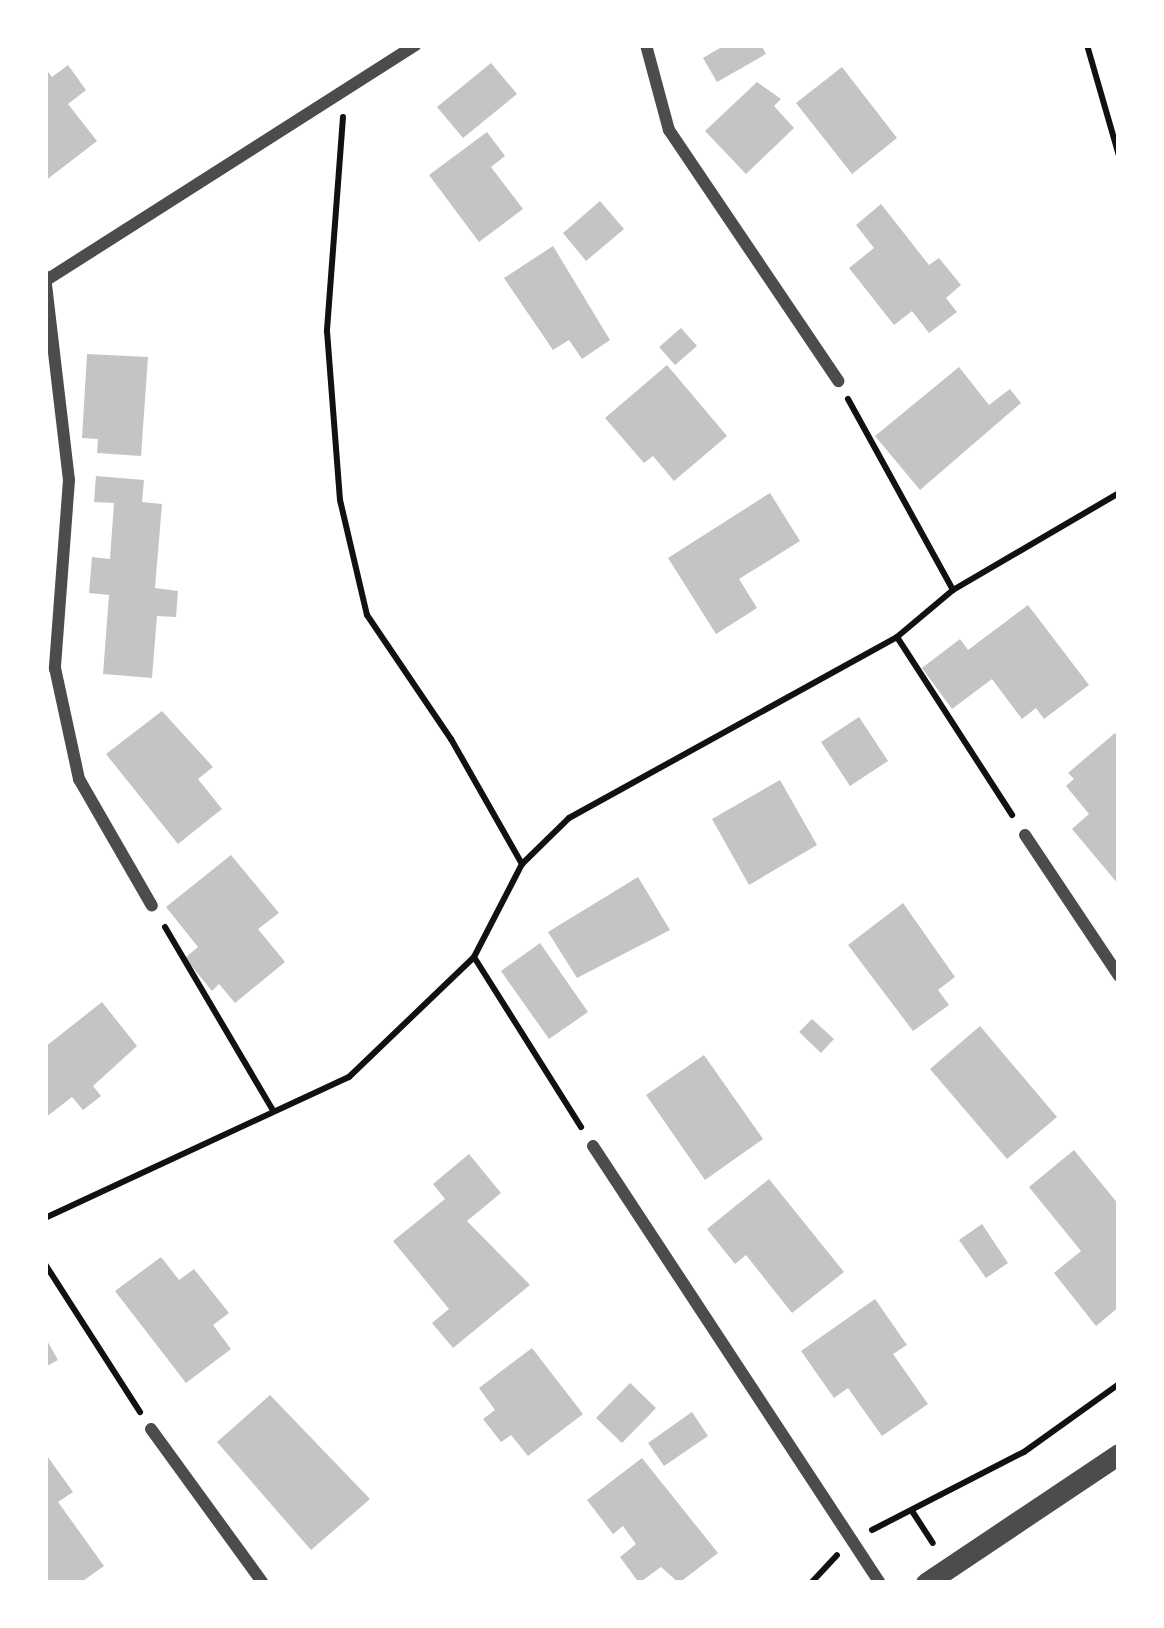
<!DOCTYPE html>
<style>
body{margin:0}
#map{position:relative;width:1164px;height:1628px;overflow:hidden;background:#fff;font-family:"Fira Sans Condensed",sans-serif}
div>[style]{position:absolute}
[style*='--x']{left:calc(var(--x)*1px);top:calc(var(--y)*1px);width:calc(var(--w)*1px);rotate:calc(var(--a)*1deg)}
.building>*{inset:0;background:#c4c4c4}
.path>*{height:6px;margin:-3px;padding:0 3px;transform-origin:3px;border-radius:3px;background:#111}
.minor>*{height:12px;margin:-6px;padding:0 6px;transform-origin:6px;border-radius:6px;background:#4c4c4c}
.tertiary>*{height:21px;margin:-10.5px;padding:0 10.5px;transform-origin:10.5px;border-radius:10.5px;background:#4c4c4c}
span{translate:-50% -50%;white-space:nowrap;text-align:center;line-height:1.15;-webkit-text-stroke:9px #fff;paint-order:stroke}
.frame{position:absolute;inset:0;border:48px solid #fff;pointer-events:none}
</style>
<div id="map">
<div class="building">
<div style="clip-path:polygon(725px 45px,761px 45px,766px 54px,717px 82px,703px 58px)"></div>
<div style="clip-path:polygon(491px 63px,517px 94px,463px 138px,437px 107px)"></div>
<div style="clip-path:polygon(68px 65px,86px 90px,68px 104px,97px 141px,45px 181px,45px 68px,52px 77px)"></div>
<div style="clip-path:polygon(842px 67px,897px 138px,852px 174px,796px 103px)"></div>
<div style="clip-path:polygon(757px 82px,781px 99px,774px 106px,794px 128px,746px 174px,705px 131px)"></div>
<div style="clip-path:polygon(487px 132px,505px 156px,491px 167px,523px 209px,479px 242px,429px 175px)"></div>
<div style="clip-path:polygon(600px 201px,624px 229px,586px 261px,563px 233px)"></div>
<div style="clip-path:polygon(881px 204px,929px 265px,939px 258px,961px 285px,946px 298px,957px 312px,929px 333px,912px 311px,894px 325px,849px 268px,874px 248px,856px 225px)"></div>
<div style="clip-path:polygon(553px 246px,610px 340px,582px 359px,569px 340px,553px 350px,504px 278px)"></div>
<div style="clip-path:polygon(681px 328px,697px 346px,675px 365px,659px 347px)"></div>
<div style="clip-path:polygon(87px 354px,148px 357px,141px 456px,97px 453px,98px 439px,82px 438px)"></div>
<div style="clip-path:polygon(667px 365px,727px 436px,674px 481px,653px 456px,644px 463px,605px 418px)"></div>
<div style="clip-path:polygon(959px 367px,989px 405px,1010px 389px,1021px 403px,920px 490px,875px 436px)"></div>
<div style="clip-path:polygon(96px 476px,144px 480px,142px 502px,162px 504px,155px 588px,178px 591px,176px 617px,157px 616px,152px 678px,103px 674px,109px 595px,89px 593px,92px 557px,110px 559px,114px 503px,94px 502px)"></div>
<div style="clip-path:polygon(770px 493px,800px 541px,739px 579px,757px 608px,716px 634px,668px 558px)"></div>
<div style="clip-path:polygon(1028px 605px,1089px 685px,1044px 719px,1036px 708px,1022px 719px,992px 679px,952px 709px,922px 668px,960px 639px,968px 650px)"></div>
<div style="clip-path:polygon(162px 711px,213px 767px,198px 779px,222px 809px,178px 844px,106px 754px)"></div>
<div style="clip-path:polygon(859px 717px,888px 761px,850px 786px,821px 742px)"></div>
<div style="clip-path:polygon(1115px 733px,1119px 738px,1119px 885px,1072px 829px,1089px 814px,1066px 786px,1074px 779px,1068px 773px)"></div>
<div style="clip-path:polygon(780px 780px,817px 845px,749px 885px,712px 819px)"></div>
<div style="clip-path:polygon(231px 855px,279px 913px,258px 929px,285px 962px,235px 1003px,219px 984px,212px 991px,185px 958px,198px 947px,166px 907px)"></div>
<div style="clip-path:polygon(638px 877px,670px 930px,577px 978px,548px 932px)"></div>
<div style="clip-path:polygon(903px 903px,955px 977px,938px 990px,949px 1005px,913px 1031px,848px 945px)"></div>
<div style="clip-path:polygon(540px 943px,588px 1012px,549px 1039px,501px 971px)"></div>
<div style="clip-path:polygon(102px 1002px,137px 1046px,93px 1086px,101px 1096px,83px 1110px,72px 1097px,45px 1118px,45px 1047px)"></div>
<div style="clip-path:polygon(812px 1019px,834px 1039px,821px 1053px,799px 1032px)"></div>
<div style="clip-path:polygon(980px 1026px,1057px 1117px,1007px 1159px,930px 1069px)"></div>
<div style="clip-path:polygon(704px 1055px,763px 1139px,705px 1180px,646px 1095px)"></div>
<div style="clip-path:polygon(1074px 1150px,1119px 1205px,1119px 1307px,1096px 1326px,1054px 1273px,1081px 1251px,1029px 1187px)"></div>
<div style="clip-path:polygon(469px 1154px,501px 1193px,467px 1221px,530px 1285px,453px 1348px,432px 1323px,449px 1309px,393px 1241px,445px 1199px,433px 1184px)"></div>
<div style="clip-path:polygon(769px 1179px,844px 1272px,792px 1313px,746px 1255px,735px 1264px,707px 1229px)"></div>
<div style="clip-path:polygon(982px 1224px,1008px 1263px,986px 1278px,959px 1240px)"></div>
<div style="clip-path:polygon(161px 1257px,179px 1280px,194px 1269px,229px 1313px,213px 1325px,231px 1349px,186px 1383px,115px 1291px)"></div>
<div style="clip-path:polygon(875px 1299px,907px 1345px,893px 1354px,928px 1404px,882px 1436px,848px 1388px,834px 1398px,801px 1351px)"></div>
<div style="clip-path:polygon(45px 1337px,58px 1360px,45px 1367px)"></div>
<div style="clip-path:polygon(532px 1348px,583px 1414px,528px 1456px,511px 1435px,501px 1442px,483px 1419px,495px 1410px,479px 1388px)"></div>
<div style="clip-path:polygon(630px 1383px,656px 1408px,622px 1443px,596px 1418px)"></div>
<div style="clip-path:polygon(270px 1395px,370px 1499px,311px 1550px,217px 1442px)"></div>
<div style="clip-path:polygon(692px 1412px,708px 1436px,664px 1466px,648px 1443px)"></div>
<div style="clip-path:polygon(45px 1453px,73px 1492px,58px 1502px,104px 1566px,80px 1583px,45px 1583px)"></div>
<div style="clip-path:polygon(642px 1458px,718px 1553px,679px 1583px,661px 1567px,639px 1583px,620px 1557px,636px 1544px,623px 1526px,613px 1534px,587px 1500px)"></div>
</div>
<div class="path">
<div style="--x:1087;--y:45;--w:116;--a:73.9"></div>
<div style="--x:343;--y:117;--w:215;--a:94.3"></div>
<div style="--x:327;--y:331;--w:169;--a:85.6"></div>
<div style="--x:340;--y:500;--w:118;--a:76.8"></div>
<div style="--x:367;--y:615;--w:150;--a:55.9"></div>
<div style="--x:451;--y:739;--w:144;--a:60.4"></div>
<div style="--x:848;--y:399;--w:218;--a:61.2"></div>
<div style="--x:897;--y:637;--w:212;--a:57.1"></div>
<div style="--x:165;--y:927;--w:212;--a:59.5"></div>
<div style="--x:474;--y:957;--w:201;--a:57.8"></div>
<div style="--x:45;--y:1218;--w:335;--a:-24.9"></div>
<div style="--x:349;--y:1077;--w:173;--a:-43.8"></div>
<div style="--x:474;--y:957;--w:105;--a:-62.7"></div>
<div style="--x:522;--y:864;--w:66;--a:-44.4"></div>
<div style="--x:569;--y:818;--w:375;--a:-28.9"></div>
<div style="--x:897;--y:637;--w:73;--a:-40"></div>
<div style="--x:953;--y:590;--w:192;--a:-30.3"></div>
<div style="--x:45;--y:1264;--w:176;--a:57.3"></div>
<div style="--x:912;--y:1511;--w:38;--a:57"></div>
<div style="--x:872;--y:1530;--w:171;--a:-27.2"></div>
<div style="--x:1024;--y:1452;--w:117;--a:-35.6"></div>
<div style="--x:811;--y:1583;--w:38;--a:-47"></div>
</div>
<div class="minor">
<div style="--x:646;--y:45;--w:88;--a:74.9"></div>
<div style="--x:669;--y:130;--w:303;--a:56"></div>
<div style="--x:45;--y:276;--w:205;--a:83.3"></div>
<div style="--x:69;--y:480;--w:189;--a:94.3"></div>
<div style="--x:55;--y:668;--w:114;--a:77.8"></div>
<div style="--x:79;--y:779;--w:146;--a:60.1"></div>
<div style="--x:45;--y:281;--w:439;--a:-32.5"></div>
<div style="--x:1025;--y:835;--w:169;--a:56.3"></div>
<div style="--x:593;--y:1146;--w:523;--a:56.71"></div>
<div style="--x:151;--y:1429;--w:190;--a:54"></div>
</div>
<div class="tertiary">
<div style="--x:926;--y:1583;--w:232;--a:-33.8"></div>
</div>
<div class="frame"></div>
</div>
